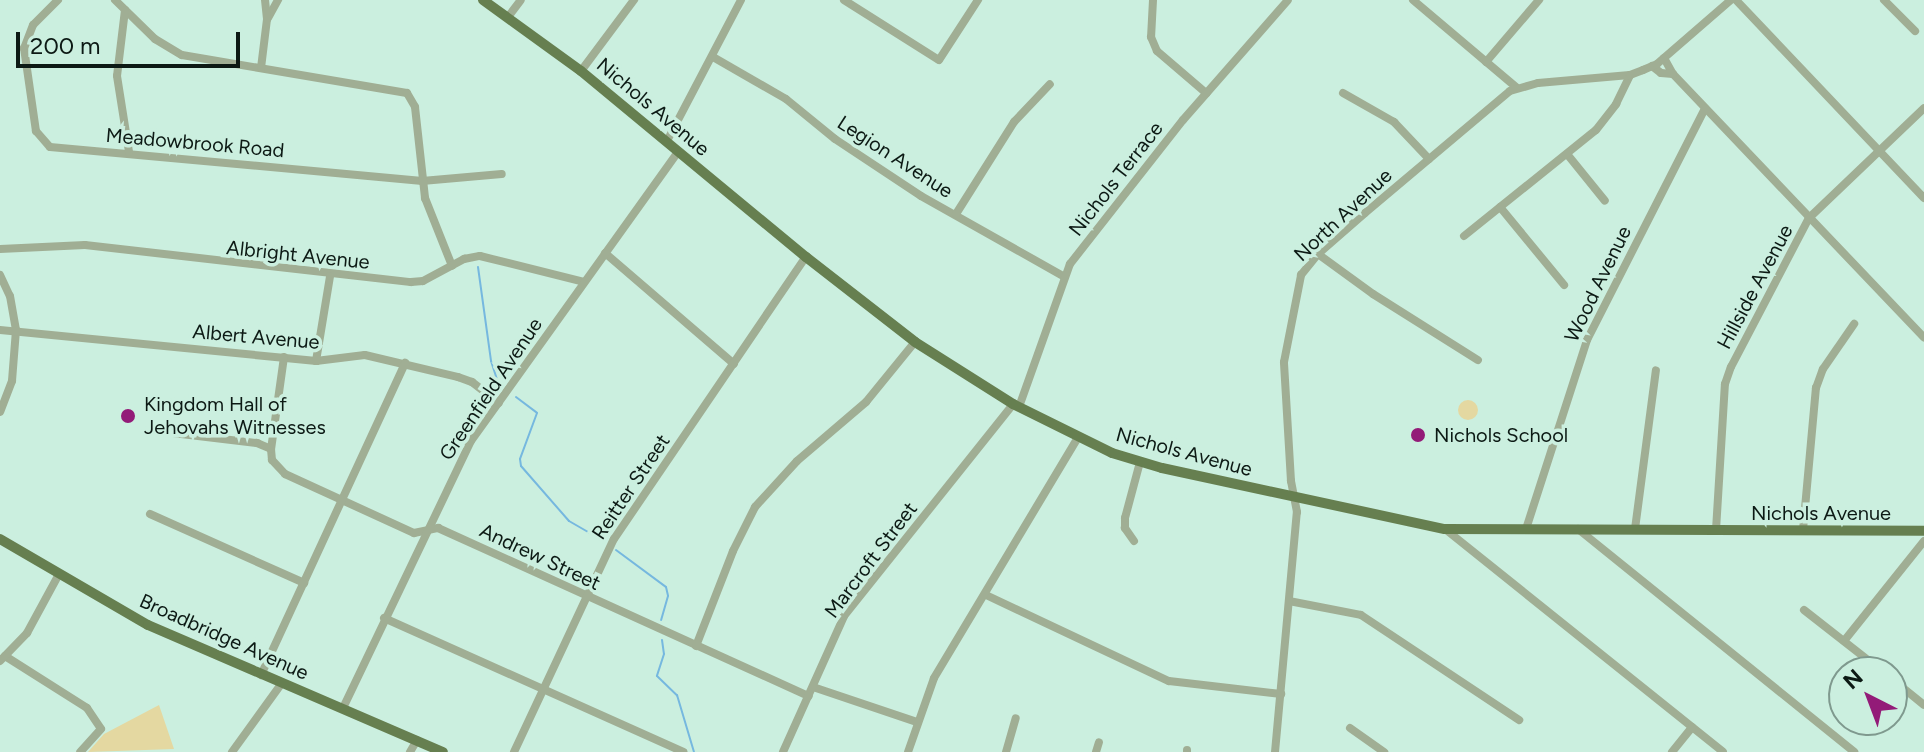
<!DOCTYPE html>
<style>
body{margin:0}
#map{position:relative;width:1924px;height:752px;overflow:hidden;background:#cbefdf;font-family:Figtree,sans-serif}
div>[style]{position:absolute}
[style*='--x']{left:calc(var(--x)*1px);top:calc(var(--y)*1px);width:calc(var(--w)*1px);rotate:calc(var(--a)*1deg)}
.green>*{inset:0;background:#e4d8a1}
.round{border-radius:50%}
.stream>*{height:2px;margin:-1px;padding:0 1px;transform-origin:1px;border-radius:1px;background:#76b8df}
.minor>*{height:8px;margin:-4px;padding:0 4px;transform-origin:4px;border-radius:4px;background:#a0ae94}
.major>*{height:10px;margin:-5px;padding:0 5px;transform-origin:5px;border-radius:5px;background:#667f50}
.dots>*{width:22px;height:22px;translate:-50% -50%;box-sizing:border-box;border:4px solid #cbefdf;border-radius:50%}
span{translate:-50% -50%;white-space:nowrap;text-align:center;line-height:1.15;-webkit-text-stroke:7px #cbefdf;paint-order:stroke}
.street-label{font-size:20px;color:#0c1914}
.poi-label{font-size:20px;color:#0c1914}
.left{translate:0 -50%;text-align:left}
.north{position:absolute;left:1828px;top:656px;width:80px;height:80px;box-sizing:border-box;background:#cbefdf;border:2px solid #7f998e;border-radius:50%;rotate:318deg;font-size:22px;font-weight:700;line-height:32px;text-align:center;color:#0c1914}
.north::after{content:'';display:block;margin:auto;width:28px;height:36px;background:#931b78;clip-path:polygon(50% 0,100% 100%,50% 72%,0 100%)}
.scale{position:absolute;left:16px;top:32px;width:224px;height:36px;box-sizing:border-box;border:4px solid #0c1914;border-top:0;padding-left:10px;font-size:24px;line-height:28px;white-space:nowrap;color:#0c1914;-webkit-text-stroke:6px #cbefdf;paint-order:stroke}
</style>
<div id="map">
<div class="green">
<div class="round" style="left:1458px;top:400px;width:20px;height:20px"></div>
<div style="clip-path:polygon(159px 705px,174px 749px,88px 752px,104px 734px)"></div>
</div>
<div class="stream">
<div style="--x:478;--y:267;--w:95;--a:82.1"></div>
<div style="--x:491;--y:361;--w:25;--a:72"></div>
<div style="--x:516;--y:397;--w:26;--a:37"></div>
<div style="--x:537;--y:413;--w:49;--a:110.3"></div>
<div style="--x:520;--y:459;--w:7;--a:82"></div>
<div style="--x:521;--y:466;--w:73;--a:48.9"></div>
<div style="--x:569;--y:521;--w:38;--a:30"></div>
<div style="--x:616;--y:550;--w:62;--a:36.5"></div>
<div style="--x:666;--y:587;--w:9;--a:77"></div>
<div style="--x:668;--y:596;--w:25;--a:106"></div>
<div style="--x:662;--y:640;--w:14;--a:82"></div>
<div style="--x:664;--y:654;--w:23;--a:108"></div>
<div style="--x:657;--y:676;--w:28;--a:44"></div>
<div style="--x:677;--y:695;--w:59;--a:73.4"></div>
</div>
<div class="minor">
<div style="--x:58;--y:0;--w:35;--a:135"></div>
<div style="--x:33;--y:25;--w:25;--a:111"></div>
<div style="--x:24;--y:48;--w:84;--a:81.8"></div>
<div style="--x:36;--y:131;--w:21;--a:49"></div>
<div style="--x:50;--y:147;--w:374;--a:5.2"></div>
<div style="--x:422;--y:181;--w:80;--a:-5"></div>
<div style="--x:115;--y:0;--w:56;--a:44.3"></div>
<div style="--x:155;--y:39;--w:31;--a:31"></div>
<div style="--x:182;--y:55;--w:228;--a:9.6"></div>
<div style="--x:407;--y:93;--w:16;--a:60"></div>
<div style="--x:415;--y:107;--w:92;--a:83.7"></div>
<div style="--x:425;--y:198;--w:73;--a:68.3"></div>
<div style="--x:844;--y:0;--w:112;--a:32.3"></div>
<div style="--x:939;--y:60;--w:72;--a:-57"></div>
<div style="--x:1153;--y:0;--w:37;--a:93"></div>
<div style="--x:1151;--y:37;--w:15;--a:67"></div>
<div style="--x:1157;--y:51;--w:65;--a:40.6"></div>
<div style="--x:1413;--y:0;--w:135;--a:40.2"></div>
<div style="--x:1736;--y:0;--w:273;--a:46.5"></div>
<div style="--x:1884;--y:0;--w:44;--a:45"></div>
<div style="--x:125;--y:10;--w:66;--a:96.9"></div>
<div style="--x:117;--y:76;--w:77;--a:81"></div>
<div style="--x:508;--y:17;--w:21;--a:-53"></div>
<div style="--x:268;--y:18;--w:21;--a:-61"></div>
<div style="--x:713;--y:57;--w:84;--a:29.9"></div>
<div style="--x:786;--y:99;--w:63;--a:39.2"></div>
<div style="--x:835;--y:139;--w:103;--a:33.5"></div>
<div style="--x:921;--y:196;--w:165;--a:29.4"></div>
<div style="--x:1664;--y:58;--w:18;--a:61"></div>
<div style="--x:1673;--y:74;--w:364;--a:46.4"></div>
<div style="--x:1486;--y:62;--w:82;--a:-49.5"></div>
<div style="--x:1652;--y:66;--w:11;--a:38"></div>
<div style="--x:1661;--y:73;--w:12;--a:5"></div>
<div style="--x:261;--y:68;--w:49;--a:-83"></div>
<div style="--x:267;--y:19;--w:19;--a:-96"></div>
<div style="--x:581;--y:71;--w:89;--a:-53.3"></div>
<div style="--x:1343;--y:93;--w:59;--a:29.6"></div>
<div style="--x:1394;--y:122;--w:51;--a:46.6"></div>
<div style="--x:667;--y:141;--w:159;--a:-62.3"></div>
<div style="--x:1567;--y:154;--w:60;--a:51"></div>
<div style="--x:1500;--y:207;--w:101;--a:50.6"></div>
<div style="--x:956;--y:214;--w:109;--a:-57.8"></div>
<div style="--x:1014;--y:122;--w:52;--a:-46.5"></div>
<div style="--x:1464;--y:236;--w:169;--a:-38.8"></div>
<div style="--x:1596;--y:130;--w:33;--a:-52"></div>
<div style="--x:1616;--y:104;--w:32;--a:-64"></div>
<div style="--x:0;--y:249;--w:85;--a:-2.7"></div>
<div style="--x:85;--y:245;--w:328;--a:6.5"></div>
<div style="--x:411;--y:282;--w:12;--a:-5"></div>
<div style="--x:423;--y:281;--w:47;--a:-28.2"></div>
<div style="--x:464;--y:259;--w:16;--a:-11"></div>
<div style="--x:480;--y:256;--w:107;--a:14"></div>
<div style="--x:605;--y:253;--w:170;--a:40.7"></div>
<div style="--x:1318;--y:254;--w:68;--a:36"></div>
<div style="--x:1373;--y:294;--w:124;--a:32.2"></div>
<div style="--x:0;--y:275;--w:23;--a:65"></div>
<div style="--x:10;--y:296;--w:35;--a:80"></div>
<div style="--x:16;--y:330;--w:51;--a:94.5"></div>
<div style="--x:12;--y:381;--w:33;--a:111"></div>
<div style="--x:0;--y:330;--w:318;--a:5.6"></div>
<div style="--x:316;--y:361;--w:49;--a:-7"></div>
<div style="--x:365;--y:355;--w:96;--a:13.3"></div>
<div style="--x:458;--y:377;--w:15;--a:20"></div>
<div style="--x:472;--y:382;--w:34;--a:38"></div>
<div style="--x:284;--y:357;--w:93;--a:98"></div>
<div style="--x:271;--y:449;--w:11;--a:85"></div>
<div style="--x:272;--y:460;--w:19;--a:47"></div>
<div style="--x:285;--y:474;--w:142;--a:24.6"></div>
<div style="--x:414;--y:533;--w:25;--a:-12"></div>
<div style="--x:438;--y:528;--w:407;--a:24.4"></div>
<div style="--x:316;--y:361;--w:86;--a:-80.6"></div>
<div style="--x:1019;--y:407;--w:152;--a:-70.4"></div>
<div style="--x:1070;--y:264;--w:183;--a:-51.9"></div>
<div style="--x:1183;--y:120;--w:159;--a:-48.8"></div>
<div style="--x:156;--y:431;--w:102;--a:6.8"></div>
<div style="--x:257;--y:443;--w:15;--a:23"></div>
<div style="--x:150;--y:514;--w:169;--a:24.1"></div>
<div style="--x:1445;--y:529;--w:356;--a:38.7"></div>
<div style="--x:1526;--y:529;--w:199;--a:-72.1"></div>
<div style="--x:1587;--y:340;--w:260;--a:-63"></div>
<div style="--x:1578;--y:529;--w:355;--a:38.9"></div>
<div style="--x:1635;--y:529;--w:160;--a:-82.5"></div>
<div style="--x:1716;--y:530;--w:146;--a:-86.5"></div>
<div style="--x:1725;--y:384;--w:18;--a:-71"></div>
<div style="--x:1731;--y:367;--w:168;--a:-62.4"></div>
<div style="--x:1809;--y:218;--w:159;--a:-43.7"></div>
<div style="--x:1803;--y:530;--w:143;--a:-84.8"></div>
<div style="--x:1816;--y:388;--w:20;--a:-70"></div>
<div style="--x:1823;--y:369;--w:55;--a:-55.4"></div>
<div style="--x:1134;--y:541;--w:16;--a:-125"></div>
<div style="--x:1125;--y:528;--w:10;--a:-90"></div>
<div style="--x:1125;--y:518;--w:58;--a:-75"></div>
<div style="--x:986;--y:595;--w:202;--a:25.2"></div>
<div style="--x:1169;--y:681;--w:113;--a:6.6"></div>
<div style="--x:1289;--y:601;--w:73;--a:11"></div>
<div style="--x:1361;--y:615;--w:190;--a:33.6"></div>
<div style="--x:1804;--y:610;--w:100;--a:38.1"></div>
<div style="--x:384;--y:618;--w:328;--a:24.1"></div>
<div style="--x:1844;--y:641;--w:128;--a:-51.3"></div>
<div style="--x:696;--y:646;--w:102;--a:-68.7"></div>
<div style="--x:733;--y:551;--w:49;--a:-63.4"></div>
<div style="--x:755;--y:507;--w:62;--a:-47.6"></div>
<div style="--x:797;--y:461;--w:91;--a:-40.5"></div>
<div style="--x:866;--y:402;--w:77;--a:-50.8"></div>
<div style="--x:5;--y:656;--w:97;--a:32.4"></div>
<div style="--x:87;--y:708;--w:25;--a:56"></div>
<div style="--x:101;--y:729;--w:31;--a:132"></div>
<div style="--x:0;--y:661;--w:39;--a:-46"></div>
<div style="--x:27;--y:633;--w:67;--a:-61.5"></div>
<div style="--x:261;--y:675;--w:344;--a:-65.2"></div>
<div style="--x:1892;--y:679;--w:41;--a:39.1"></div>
<div style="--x:813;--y:687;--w:110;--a:18.6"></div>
<div style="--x:343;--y:708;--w:296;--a:-64.4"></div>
<div style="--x:471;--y:441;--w:355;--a:-54.4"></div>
<div style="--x:1350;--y:728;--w:42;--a:35.2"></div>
<div style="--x:232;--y:752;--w:85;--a:-54.1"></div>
<div style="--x:410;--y:752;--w:14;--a:-60"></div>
<div style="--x:514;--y:752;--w:235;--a:-64.9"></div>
<div style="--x:614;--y:539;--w:341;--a:-55.8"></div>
<div style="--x:783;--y:752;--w:149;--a:-65.8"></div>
<div style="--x:844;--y:616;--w:271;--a:-51.4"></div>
<div style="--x:908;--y:752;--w:78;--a:-70.6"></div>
<div style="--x:934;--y:678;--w:279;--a:-59.1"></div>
<div style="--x:1006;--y:752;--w:35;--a:-74"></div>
<div style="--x:1096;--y:752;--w:10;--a:-73"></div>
<div style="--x:1187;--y:752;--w:2;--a:-90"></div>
<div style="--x:1275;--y:752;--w:241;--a:-84.8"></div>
<div style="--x:1297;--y:512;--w:32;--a:-101"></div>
<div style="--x:1291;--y:481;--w:119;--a:-93.4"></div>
<div style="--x:1284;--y:362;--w:89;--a:-78.9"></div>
<div style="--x:1301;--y:275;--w:27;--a:-51"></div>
<div style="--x:1318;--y:254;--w:62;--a:-41.1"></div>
<div style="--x:1365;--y:213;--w:189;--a:-40.1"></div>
<div style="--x:1510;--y:91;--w:29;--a:-16"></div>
<div style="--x:1538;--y:83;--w:92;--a:-5"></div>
<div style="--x:1630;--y:75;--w:14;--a:-21"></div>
<div style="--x:1643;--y:70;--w:15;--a:-23"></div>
<div style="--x:1657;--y:64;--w:98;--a:-40.9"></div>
<div style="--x:1672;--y:752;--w:32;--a:-51"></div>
</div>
<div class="major">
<div style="--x:483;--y:0;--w:121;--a:35.9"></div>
<div style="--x:581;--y:71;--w:292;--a:39.6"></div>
<div style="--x:806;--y:257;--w:138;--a:37.9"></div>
<div style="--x:915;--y:342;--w:116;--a:32.3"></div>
<div style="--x:1013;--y:404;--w:110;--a:26.3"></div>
<div style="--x:1112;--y:453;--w:52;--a:16.7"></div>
<div style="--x:1162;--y:468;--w:289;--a:12.2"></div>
<div style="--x:1445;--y:529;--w:479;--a:0.2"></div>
<div style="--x:0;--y:539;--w:171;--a:30.2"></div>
<div style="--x:148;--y:625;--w:321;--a:23.3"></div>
</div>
<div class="dots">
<div style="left:128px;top:416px;background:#931b78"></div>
<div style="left:1418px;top:435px;background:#931b78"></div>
</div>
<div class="street-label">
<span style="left:653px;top:107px;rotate:40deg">Nichols Avenue</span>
<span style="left:195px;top:143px;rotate:5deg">Meadowbrook Road</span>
<span style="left:895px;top:157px;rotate:33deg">Legion Avenue</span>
<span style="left:1116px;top:179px;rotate:-52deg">Nichols Terrace</span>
<span style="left:1343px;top:215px;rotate:-43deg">North Avenue</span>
<span style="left:298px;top:255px;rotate:6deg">Albright Avenue</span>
<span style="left:1598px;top:284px;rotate:-64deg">Wood Avenue</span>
<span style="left:1755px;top:287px;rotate:-62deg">Hillside Avenue</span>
<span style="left:256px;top:337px;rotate:5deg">Albert Avenue</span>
<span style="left:491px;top:389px;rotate:-56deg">Greenfield Avenue</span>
<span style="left:1184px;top:452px;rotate:15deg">Nichols Avenue</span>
<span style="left:631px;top:487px;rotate:-56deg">Reitter Street</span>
<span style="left:1821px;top:513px">Nichols Avenue</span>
<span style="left:540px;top:557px;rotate:25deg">Andrew Street</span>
<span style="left:871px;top:560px;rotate:-53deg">Marcroft Street</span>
<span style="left:224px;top:637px;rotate:24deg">Broadbridge Avenue</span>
</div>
<div class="poi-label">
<span class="left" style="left:144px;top:416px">Kingdom Hall of<br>Jehovahs Witnesses</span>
<span class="left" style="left:1434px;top:435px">Nichols School</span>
</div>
<div class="north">N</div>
<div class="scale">200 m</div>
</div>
